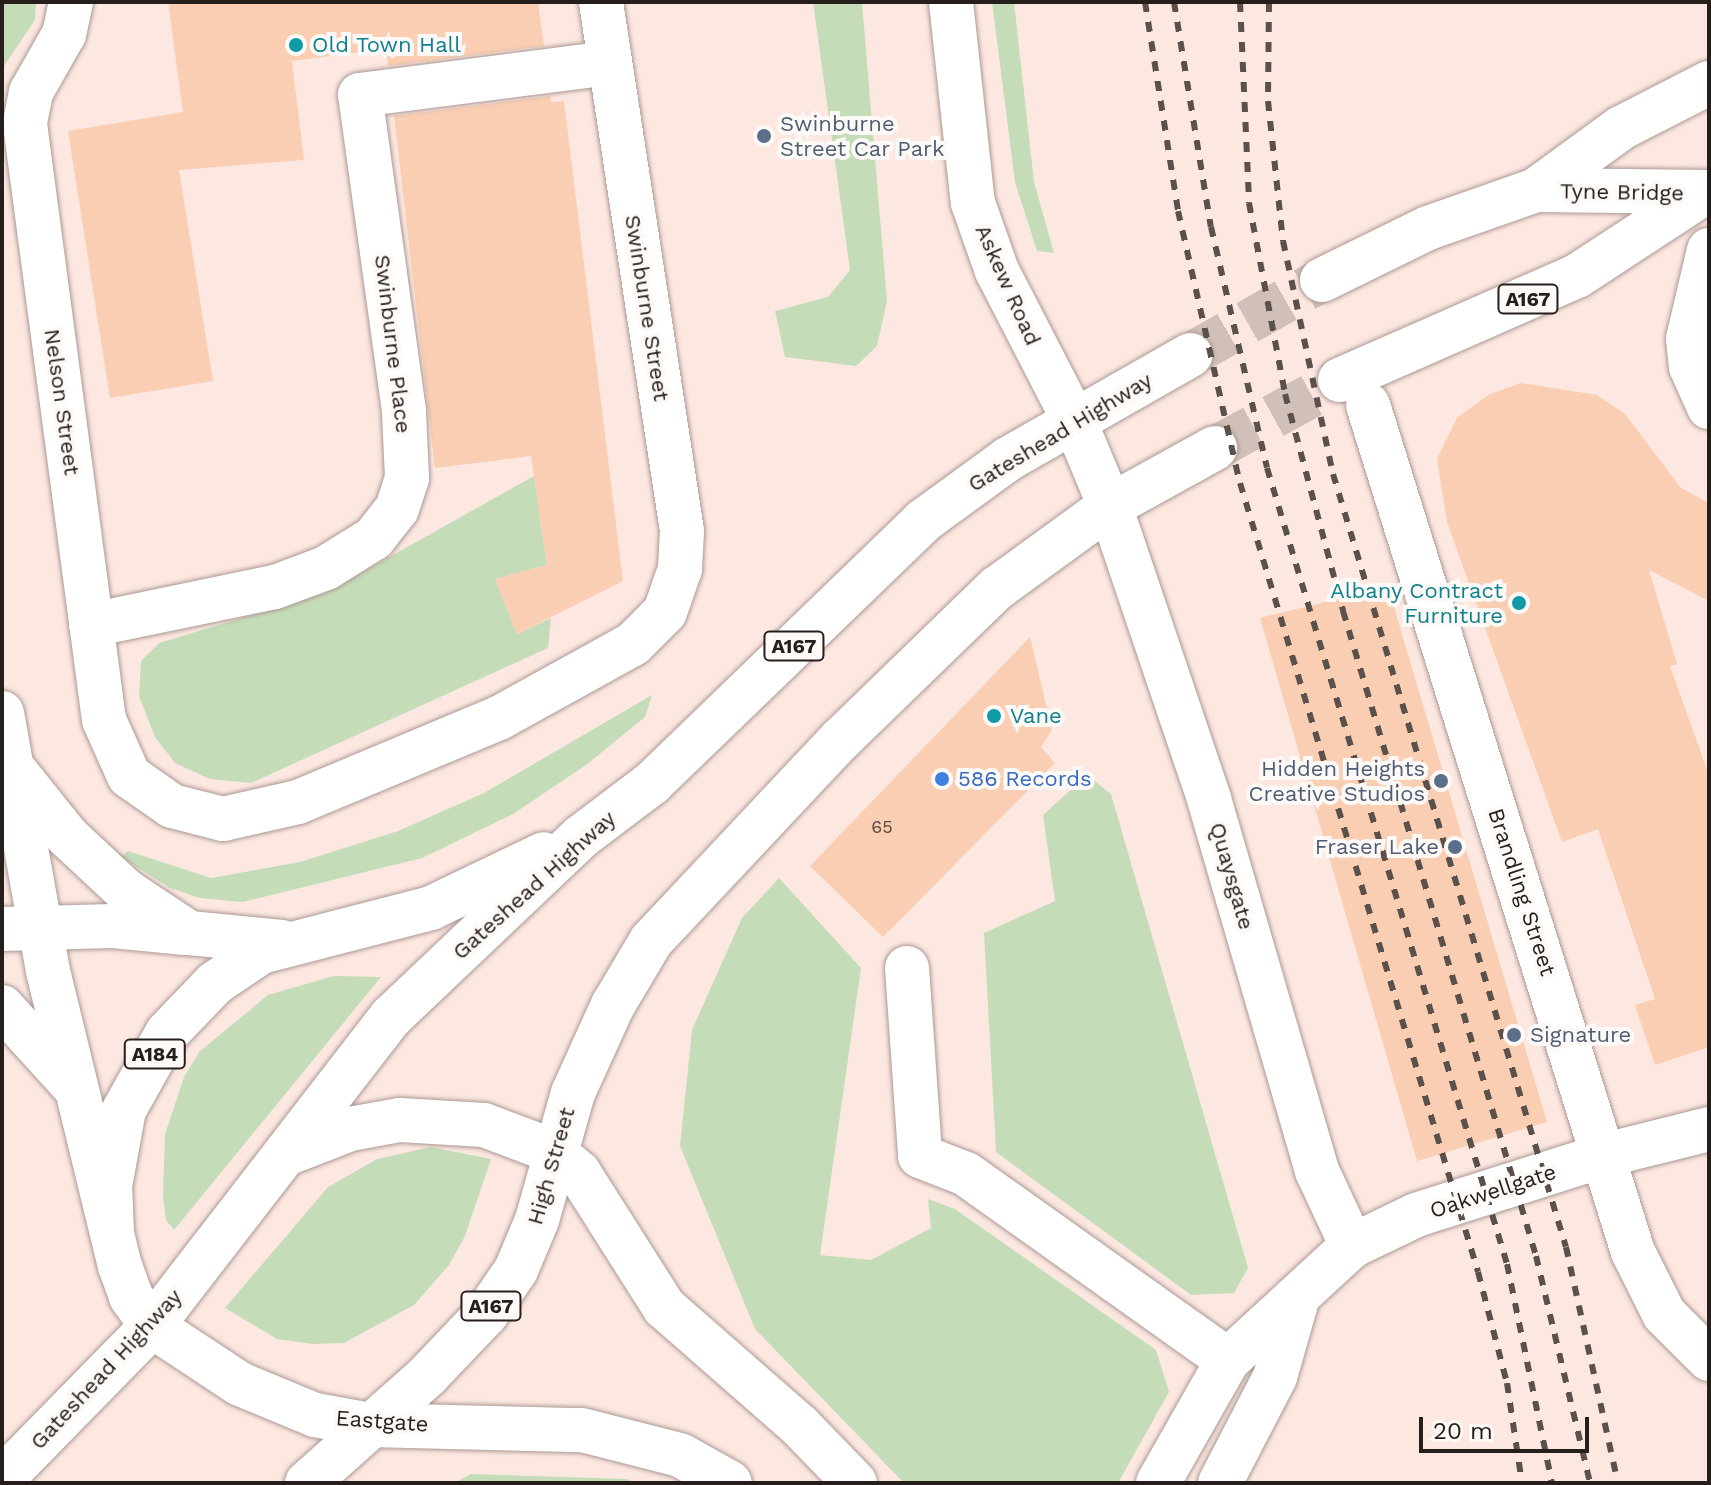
<!DOCTYPE html>
<style>
body{margin:0}
#map{position:relative;width:1711px;height:1485px;overflow:hidden;background:#fce8e1;font-family:"Work Sans",sans-serif}
div>[style]{position:absolute}
[style*='--x']{left:calc(var(--x)*1px);top:calc(var(--y)*1px);width:calc(var(--w)*1px);rotate:calc(var(--a)*1deg)}
.green>*{inset:0;background:#c5dcb9}
.building>*{inset:0;background:#f9ceb2}
.highway-tunnel>*{height:44px;margin-top:-22px;transform-origin:0;background:repeating-linear-gradient(90deg,#d1c0b9 0 44px,transparent 0 66px)}
.roads{filter:drop-shadow(0 0 2px #ac9993) drop-shadow(0 0 2px #ac9993)}
.minor>*{height:44px;margin:-22px;padding:0 22px;transform-origin:22px;border-radius:22px;background:#fff}
.highway>*{height:44px;margin:-22px;padding:0 22px;transform-origin:22px;border-radius:22px;background:#fff}
.rail>*{height:6px;margin-top:-3px;transform-origin:0;background:repeating-linear-gradient(90deg,#5a504c 0 10px,transparent 0 20px)}
.dots>*{width:22px;height:22px;translate:-50% -50%;box-sizing:border-box;border:4px solid #fdf9f7;border-radius:50%}
span{translate:-50% -50%;white-space:nowrap;text-align:center;line-height:1.15;-webkit-text-stroke:8px #fdf9f7;paint-order:stroke}
.number-label{font-size:18px;color:#5a4a41}
.number-label span{-webkit-text-stroke-width:0}
.shield-label span{padding:2px 6px;background:#fdf9f7;border:2px solid;border-radius:6px;-webkit-text-stroke-width:0}
.shield-label{font-size:20px;color:#251e1b;font-weight:700}
.culture-label{font-size:22px;color:#0d838f}
.left{translate:0 -50%;text-align:left}
.right{translate:-100% -50%;text-align:right}
.service-label{font-size:22px;color:#4e5e75}
.street-label{font-size:22px;color:#251e1b}
.shop-label{font-size:22px;color:#366cbe}
.frame{position:absolute;inset:0;border:4px solid #251e1b;pointer-events:none}
.scale{position:absolute;left:1419px;top:1417px;width:170px;height:36px;box-sizing:border-box;border:4px solid #251e1b;border-top:0;padding-left:10px;font-size:24px;line-height:28px;white-space:nowrap;color:#251e1b;-webkit-text-stroke:6px #fdf9f7;paint-order:stroke}
</style>
<div id="map">
<div class="green">
<div style="clip-path:polygon(2px 2px,36px 2px,35px 20px,2px 69px)"></div>
<div style="clip-path:polygon(813px 2px,862px 2px,887px 301px,877px 346px,856px 366px,785px 357px,775px 311px,828px 297px,850px 270px)"></div>
<div style="clip-path:polygon(992px 2px,1014px 2px,1034px 182px,1054px 253px,1037px 251px,1015px 182px)"></div>
<div style="clip-path:polygon(534px 476px,547px 565px,495px 579px,517px 634px,551px 618px,548px 648px,251px 783px,210px 779px,175px 763px,155px 737px,139px 696px,141px 661px,159px 643px,325px 593px)"></div>
<div style="clip-path:polygon(652px 695px,645px 717px,586px 765px,513px 814px,422px 858px,243px 902px,199px 898px,170px 888px,121px 857px,128px 851px,211px 878px,300px 862px,398px 831px,484px 793px)"></div>
<div style="clip-path:polygon(1087px 775px,1111px 794px,1248px 1268px,1234px 1293px,1191px 1295px,996px 1152px,984px 933px,1055px 901px,1043px 815px)"></div>
<div style="clip-path:polygon(779px 878px,861px 968px,820px 1255px,871px 1260px,931px 1228px,928px 1199px,955px 1209px,1156px 1350px,1169px 1392px,1118px 1483px,904px 1483px,755px 1329px,680px 1146px,692px 1030px,742px 918px)"></div>
<div style="clip-path:polygon(333px 976px,381px 977px,174px 1230px,166px 1220px,163px 1197px,165px 1134px,184px 1077px,199px 1052px,268px 995px)"></div>
<div style="clip-path:polygon(431px 1147px,491px 1159px,465px 1236px,449px 1265px,414px 1305px,344px 1343px,313px 1344px,277px 1339px,225px 1308px,328px 1187px,377px 1159px)"></div>
<div style="clip-path:polygon(471px 1474px,627px 1479px,635px 1483px,454px 1483px)"></div>
</div>
<div class="building">
<div style="clip-path:polygon(168px 2px,538px 2px,544px 46px,388px 66px,386px 49px,292px 61px,304px 160px,179px 170px,213px 381px,110px 398px,68px 131px,183px 112px)"></div>
<div style="clip-path:polygon(551px 96px,551px 102px,564px 101px,623px 581px,517px 634px,495px 579px,547px 565px,531px 456px,435px 468px,394px 116px)"></div>
<div style="clip-path:polygon(1521px 383px,1597px 395px,1625px 414px,1681px 488px,1709px 503px,1709px 601px,1649px 570px,1677px 664px,1670px 666px,1709px 775px,1709px 1047px,1655px 1065px,1635px 1005px,1655px 999px,1598px 829px,1562px 842px,1447px 522px,1437px 459px,1457px 418px,1490px 394px)"></div>
<div style="clip-path:polygon(1388px 587px,1547px 1122px,1417px 1161px,1260px 618px)"></div>
<div style="clip-path:polygon(1030px 637px,1052px 730px,1041px 747px,1055px 763px,883px 937px,810px 866px)"></div>
</div>
<div class="highway-tunnel">
<div style="--x:1190;--y:355;--w:152;--a:-29.6"></div>
<div style="--x:1215;--y:448;--w:142;--a:-28.5"></div>
</div>
<div class="roads">
<div class="minor">
<div style="--x:71;--y:2;--w:33;--a:102"></div>
<div style="--x:64;--y:34;--w:67;--a:119.6"></div>
<div style="--x:31;--y:92;--w:33;--a:101"></div>
<div style="--x:25;--y:124;--w:601;--a:82.45"></div>
<div style="--x:104;--y:720;--w:61;--a:65.9"></div>
<div style="--x:129;--y:776;--w:52;--a:34.9"></div>
<div style="--x:172;--y:806;--w:53;--a:14.3"></div>
<div style="--x:223;--y:819;--w:77;--a:-12.8"></div>
<div style="--x:298;--y:802;--w:218;--a:-22.7"></div>
<div style="--x:499;--y:718;--w:153;--a:-28.9"></div>
<div style="--x:633;--y:644;--w:45;--a:-45"></div>
<div style="--x:665;--y:612;--w:46;--a:-70.8"></div>
<div style="--x:680;--y:569;--w:38;--a:-87"></div>
<div style="--x:682;--y:531;--w:535;--a:-98.71"></div>
<div style="--x:951;--y:2;--w:202;--a:83.8"></div>
<div style="--x:973;--y:203;--w:72;--a:70.6"></div>
<div style="--x:997;--y:271;--w:170;--a:62.7"></div>
<div style="--x:1075;--y:422;--w:91;--a:67.4"></div>
<div style="--x:1110;--y:506;--w:309;--a:71.3"></div>
<div style="--x:1209;--y:799;--w:387;--a:73.8"></div>
<div style="--x:1317;--y:1171;--w:83;--a:65"></div>
<div style="--x:1536;--y:190;--w:105;--a:-36.1"></div>
<div style="--x:1621;--y:128;--w:99;--a:-27.1"></div>
<div style="--x:1709;--y:250;--w:91;--a:103.3"></div>
<div style="--x:1688;--y:339;--w:28;--a:84"></div>
<div style="--x:1691;--y:367;--w:44;--a:65.8"></div>
<div style="--x:1368;--y:405;--w:887;--a:72.63"></div>
<div style="--x:1633;--y:1252;--w:69;--a:63.4"></div>
<div style="--x:1664;--y:1314;--w:64;--a:45"></div>
<div style="--x:91;--y:625;--w:188;--a:-11.7"></div>
<div style="--x:275;--y:587;--w:54;--a:-20.4"></div>
<div style="--x:326;--y:568;--w:57;--a:-32"></div>
<div style="--x:374;--y:538;--w:37;--a:-52"></div>
<div style="--x:397;--y:509;--w:33;--a:-72"></div>
<div style="--x:407;--y:478;--w:67;--a:-92.6"></div>
<div style="--x:404;--y:411;--w:319;--a:-97.9"></div>
<div style="--x:360;--y:95;--w:252;--a:-7.3"></div>
<div style="--x:2;--y:713;--w:262;--a:79.9"></div>
<div style="--x:48;--y:971;--w:304;--a:76.3"></div>
<div style="--x:120;--y:1266;--w:33;--a:70"></div>
<div style="--x:131;--y:1297;--w:36;--a:54"></div>
<div style="--x:152;--y:1326;--w:105;--a:33.4"></div>
<div style="--x:240;--y:1384;--w:81;--a:22.5"></div>
<div style="--x:315;--y:1415;--w:56;--a:10.3"></div>
<div style="--x:370;--y:1425;--w:212;--a:1.4"></div>
<div style="--x:582;--y:1430;--w:101;--a:14.3"></div>
<div style="--x:680;--y:1455;--w:57;--a:29.2"></div>
<div style="--x:15;--y:771;--w:83;--a:51.3"></div>
<div style="--x:67;--y:836;--w:81;--a:43"></div>
<div style="--x:126;--y:891;--w:76;--a:33.7"></div>
<div style="--x:2;--y:929;--w:111;--a:-1.5"></div>
<div style="--x:113;--y:926;--w:70;--a:5.7"></div>
<div style="--x:907;--y:968;--w:188;--a:86"></div>
<div style="--x:920;--y:1156;--w:49;--a:21.4"></div>
<div style="--x:966;--y:1174;--w:321;--a:35.4"></div>
<div style="--x:2;--y:1007;--w:103;--a:47.8"></div>
<div style="--x:286;--y:1154;--w:69;--a:-21.3"></div>
<div style="--x:350;--y:1129;--w:51;--a:-10.2"></div>
<div style="--x:400;--y:1120;--w:84;--a:3.4"></div>
<div style="--x:484;--y:1125;--w:74;--a:20.6"></div>
<div style="--x:553;--y:1151;--w:34;--a:40"></div>
<div style="--x:579;--y:1173;--w:159;--a:57.6"></div>
<div style="--x:664;--y:1307;--w:181;--a:41.2"></div>
<div style="--x:800;--y:1426;--w:79;--a:46"></div>
<div style="--x:1158;--y:1483;--w:142;--a:-60.4"></div>
<div style="--x:1228;--y:1360;--w:168;--a:-42.6"></div>
<div style="--x:1352;--y:1246;--w:71;--a:-25.8"></div>
<div style="--x:1416;--y:1215;--w:198;--a:-17.6"></div>
<div style="--x:1605;--y:1155;--w:107;--a:-14"></div>
<div style="--x:1220;--y:1483;--w:119;--a:-62.6"></div>
<div style="--x:1275;--y:1377;--w:84;--a:-74.1"></div>
</div>
<div class="highway">
<div style="--x:1322;--y:280;--w:118;--a:-26.1"></div>
<div style="--x:1428;--y:228;--w:114;--a:-19.4"></div>
<div style="--x:1536;--y:190;--w:172;--a:0.7"></div>
<div style="--x:1340;--y:380;--w:259;--a:-23.7"></div>
<div style="--x:1577;--y:276;--w:152;--a:-33.2"></div>
<div style="--x:189;--y:933;--w:93;--a:5.5"></div>
<div style="--x:112;--y:1231;--w:45;--a:-92.5"></div>
<div style="--x:110;--y:1186;--w:77;--a:-79.6"></div>
<div style="--x:124;--y:1110;--w:88;--a:-60.8"></div>
<div style="--x:167;--y:1033;--w:69;--a:-46.2"></div>
<div style="--x:215;--y:983;--w:55;--a:-34"></div>
<div style="--x:261;--y:952;--w:176;--a:-14.5"></div>
<div style="--x:431;--y:908;--w:125;--a:-25.5"></div>
<div style="--x:2;--y:1479;--w:214;--a:-45.6"></div>
<div style="--x:152;--y:1326;--w:391;--a:-52.3"></div>
<div style="--x:391;--y:1017;--w:263;--a:-43.5"></div>
<div style="--x:582;--y:836;--w:88;--a:-37.1"></div>
<div style="--x:652;--y:783;--w:377;--a:-44"></div>
<div style="--x:923;--y:521;--w:105;--a:-36.1"></div>
<div style="--x:1008;--y:459;--w:210;--a:-29.7"></div>
<div style="--x:307;--y:1483;--w:161;--a:-41.7"></div>
<div style="--x:427;--y:1376;--w:86;--a:-46.4"></div>
<div style="--x:486;--y:1314;--w:53;--a:-55.7"></div>
<div style="--x:516;--y:1270;--w:54;--a:-67.2"></div>
<div style="--x:537;--y:1220;--w:132;--a:-74.2"></div>
<div style="--x:573;--y:1093;--w:97;--a:-65.6"></div>
<div style="--x:613;--y:1005;--w:74;--a:-59.3"></div>
<div style="--x:651;--y:941;--w:276;--a:-46.8"></div>
<div style="--x:840;--y:740;--w:219;--a:-44.1"></div>
<div style="--x:997;--y:588;--w:140;--a:-36"></div>
<div style="--x:1110;--y:506;--w:120;--a:-28.9"></div>
</div>
</div>
<div class="rail">
<div style="--x:1145;--y:2;--w:212;--a:81"></div>
<div style="--x:1178;--y:211;--w:279;--a:77.2"></div>
<div style="--x:1240;--y:483;--w:824;--a:73.21"></div>
<div style="--x:1478;--y:1272;--w:115;--a:75.4"></div>
<div style="--x:1507;--y:1383;--w:101;--a:81.5"></div>
<div style="--x:1174;--y:2;--w:228;--a:80.7"></div>
<div style="--x:1211;--y:227;--w:247;--a:76.9"></div>
<div style="--x:1267;--y:468;--w:831;--a:73.22"></div>
<div style="--x:1507;--y:1264;--w:224;--a:78.4"></div>
<div style="--x:1240;--y:2;--w:201;--a:87.4"></div>
<div style="--x:1249;--y:203;--w:194;--a:79.3"></div>
<div style="--x:1285;--y:394;--w:225;--a:75"></div>
<div style="--x:1343;--y:611;--w:673;--a:73.34"></div>
<div style="--x:1536;--y:1256;--w:233;--a:76.6"></div>
<div style="--x:1269;--y:2;--w:99;--a:90.6"></div>
<div style="--x:1268;--y:101;--w:141;--a:83.9"></div>
<div style="--x:1283;--y:241;--w:238;--a:77.9"></div>
<div style="--x:1333;--y:474;--w:807;--a:73.23"></div>
<div style="--x:1566;--y:1247;--w:242;--a:77.6"></div>
</div>
<div class="dots">
<div style="left:296px;top:45px;background:#0f9aa8"></div>
<div style="left:764px;top:136px;background:#5c6f8a"></div>
<div style="left:1519px;top:603px;background:#0f9aa8"></div>
<div style="left:994px;top:716px;background:#0f9aa8"></div>
<div style="left:942px;top:779px;background:#3f7fe0"></div>
<div style="left:1441px;top:781px;background:#5c6f8a"></div>
<div style="left:1455px;top:847px;background:#5c6f8a"></div>
<div style="left:1514px;top:1035px;background:#5c6f8a"></div>
</div>
<div class="number-label">
<span style="left:882px;top:827px">65</span>
</div>
<div class="shield-label">
<span style="left:1528px;top:299px">A167</span>
<span style="left:794px;top:646px">A167</span>
<span style="left:155px;top:1054px">A184</span>
<span style="left:491px;top:1306px">A167</span>
</div>
<div class="culture-label">
<span class="left" style="left:312px;top:45px">Old Town Hall</span>
<span class="right" style="left:1503px;top:603px">Albany Contract<br>Furniture</span>
<span class="left" style="left:1010px;top:716px">Vane</span>
</div>
<div class="service-label">
<span class="left" style="left:780px;top:136px">Swinburne<br>Street Car Park</span>
<span class="right" style="left:1425px;top:781px">Hidden Heights<br>Creative Studios</span>
<span class="right" style="left:1439px;top:847px">Fraser Lake</span>
<span class="left" style="left:1530px;top:1035px">Signature</span>
</div>
<div class="street-label">
<span style="left:1622px;top:192px;rotate:1deg">Tyne Bridge</span>
<span style="left:1008px;top:285px;rotate:66deg">Askew Road</span>
<span style="left:647px;top:308px;rotate:81deg">Swinburne Street</span>
<span style="left:393px;top:344px;rotate:83deg">Swinburne Place</span>
<span style="left:62px;top:402px;rotate:82deg">Nelson Street</span>
<span style="left:1060px;top:432px;rotate:-31deg">Gateshead Highway</span>
<span style="left:1232px;top:876px;rotate:74deg">Quaysgate</span>
<span style="left:534px;top:885px;rotate:-42deg">Gateshead Highway</span>
<span style="left:1522px;top:892px;rotate:72deg">Brandling Street</span>
<span style="left:551px;top:1166px;rotate:-74deg">High Street</span>
<span style="left:1493px;top:1191px;rotate:-18deg">Oakwellgate</span>
<span style="left:106px;top:1369px;rotate:-47deg">Gateshead Highway</span>
<span style="left:382px;top:1421px;rotate:4deg">Eastgate</span>
</div>
<div class="shop-label">
<span class="left" style="left:958px;top:779px">586 Records</span>
</div>
<div class="frame"></div>
<div class="scale">20 m</div>
</div>
